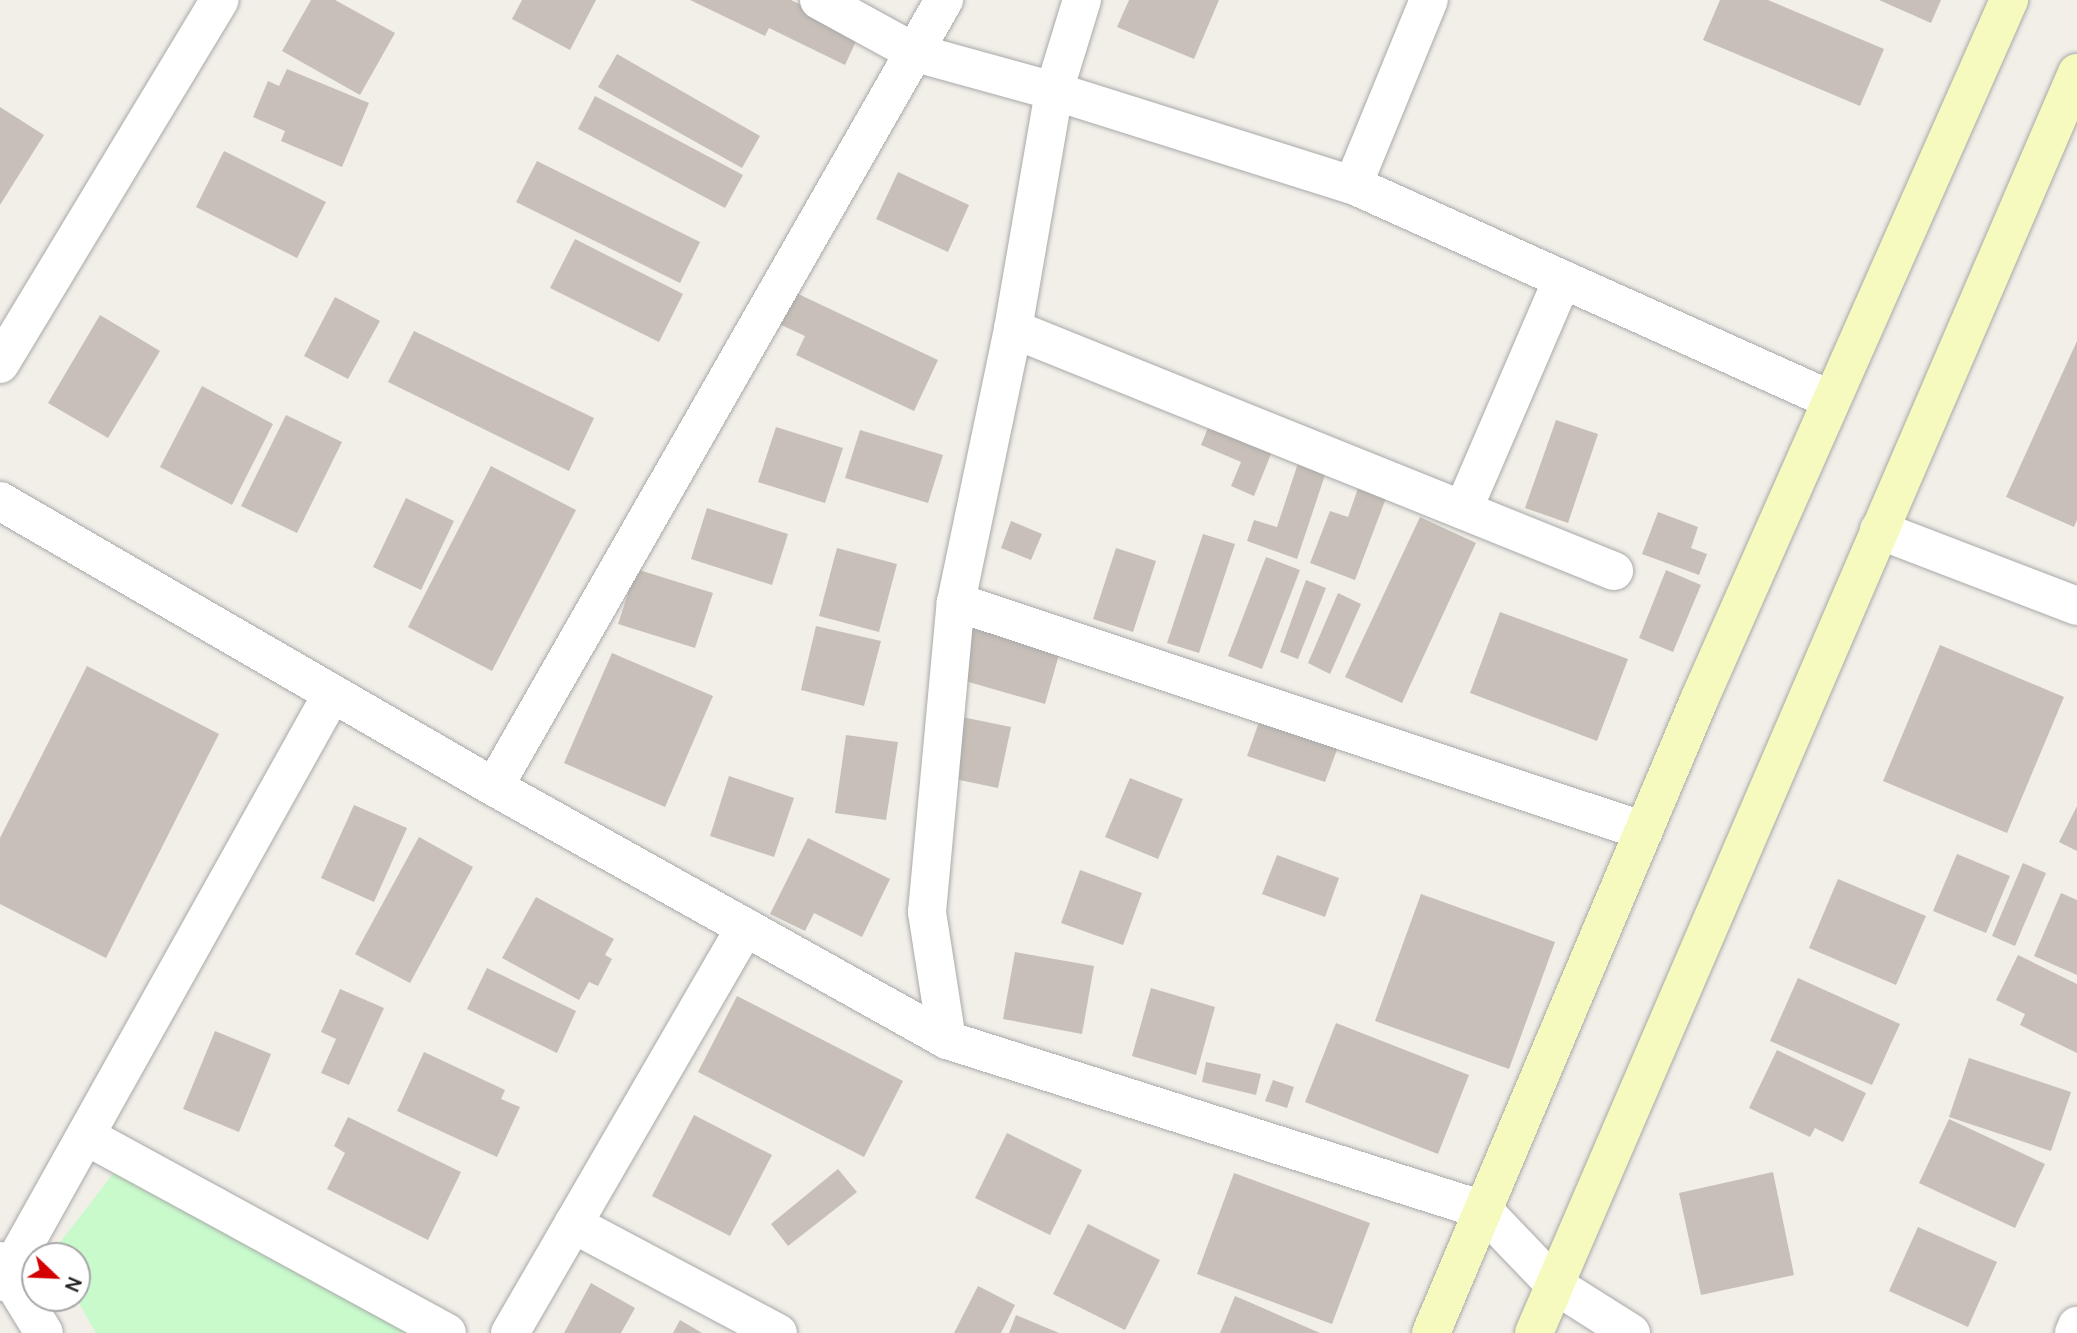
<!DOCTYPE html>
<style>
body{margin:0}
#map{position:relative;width:2077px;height:1333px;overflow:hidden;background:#f2efe9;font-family:Manrope,sans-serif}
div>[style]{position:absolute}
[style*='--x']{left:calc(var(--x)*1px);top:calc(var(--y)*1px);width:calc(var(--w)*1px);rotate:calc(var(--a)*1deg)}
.park>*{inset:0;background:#c8facc}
.building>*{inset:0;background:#c7bfb8}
.roads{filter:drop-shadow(0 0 2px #a9a9a9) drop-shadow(0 0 2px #a9a9a9)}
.street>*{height:38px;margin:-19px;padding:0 19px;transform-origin:19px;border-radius:19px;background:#fff}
.secondary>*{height:38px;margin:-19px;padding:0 19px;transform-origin:19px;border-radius:19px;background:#f7fabf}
span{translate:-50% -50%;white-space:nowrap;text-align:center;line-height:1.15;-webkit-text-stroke:6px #fff;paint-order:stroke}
.north{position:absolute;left:21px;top:1242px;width:70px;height:70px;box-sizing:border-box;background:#fff;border:2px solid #a7a7a7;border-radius:50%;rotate:113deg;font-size:19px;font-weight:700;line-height:28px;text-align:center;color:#222}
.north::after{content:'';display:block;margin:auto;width:24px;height:32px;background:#d40000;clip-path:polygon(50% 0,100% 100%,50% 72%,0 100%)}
</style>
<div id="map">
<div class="park">
<div style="clip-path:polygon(119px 1166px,412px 1333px,96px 1333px,76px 1298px,77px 1256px,51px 1254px)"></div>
</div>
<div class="building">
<div style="clip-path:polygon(311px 0,335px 0,395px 33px,360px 95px,282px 51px)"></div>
<div style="clip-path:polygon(522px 0,596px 0,570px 50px,512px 19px)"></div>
<div style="clip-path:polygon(690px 0,791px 0,860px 33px,845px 65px,769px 28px,765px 36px)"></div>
<div style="clip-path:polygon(1129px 0,1219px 0,1194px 59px,1117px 27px)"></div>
<div style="clip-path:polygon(1720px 0,1768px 0,1884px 49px,1860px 106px,1703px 40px)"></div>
<div style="clip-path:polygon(1879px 0,1941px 0,1931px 23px)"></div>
<div style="clip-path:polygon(617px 54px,760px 136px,742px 168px,598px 87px)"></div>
<div style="clip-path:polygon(287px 69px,369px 103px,342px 167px,281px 141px,285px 131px,253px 117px,268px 81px,279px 86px)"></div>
<div style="clip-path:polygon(595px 96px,743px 175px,725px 208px,578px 129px)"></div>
<div style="clip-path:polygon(0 107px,44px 135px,0 205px)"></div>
<div style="clip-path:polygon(224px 151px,326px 202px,297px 258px,196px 207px)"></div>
<div style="clip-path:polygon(537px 161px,700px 242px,680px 283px,516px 202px)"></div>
<div style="clip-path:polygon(898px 172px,969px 205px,948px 252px,876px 219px)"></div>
<div style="clip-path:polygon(575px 239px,683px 294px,659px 342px,550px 288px)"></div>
<div style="clip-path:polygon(794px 292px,938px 360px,914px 411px,796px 355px,805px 336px,779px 324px)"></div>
<div style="clip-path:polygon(335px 297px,380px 321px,348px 379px,304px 356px)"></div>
<div style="clip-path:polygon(100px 315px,160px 351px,108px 438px,48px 403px)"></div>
<div style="clip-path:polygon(414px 331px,594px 418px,569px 471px,388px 382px)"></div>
<div style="clip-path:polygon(2077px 341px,2077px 520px,2074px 527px,2006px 497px)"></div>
<div style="clip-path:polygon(202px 386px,273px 424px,232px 505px,160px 467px)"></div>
<div style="clip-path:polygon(286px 415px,342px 442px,297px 533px,241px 506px)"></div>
<div style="clip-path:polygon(1212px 418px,1275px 444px,1254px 496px,1231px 486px,1241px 462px,1201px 445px)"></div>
<div style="clip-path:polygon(1556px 420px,1598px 434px,1568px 523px,1525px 508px)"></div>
<div style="clip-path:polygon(776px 427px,843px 448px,825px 503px,758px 482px)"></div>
<div style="clip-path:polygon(860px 430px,943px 455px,928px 503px,845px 478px)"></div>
<div style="clip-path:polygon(1302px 451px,1330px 460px,1297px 559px,1247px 541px,1254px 520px,1277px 527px)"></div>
<div style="clip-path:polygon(491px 466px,576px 510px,492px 671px,408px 627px)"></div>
<div style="clip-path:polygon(1363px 474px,1391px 485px,1355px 580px,1310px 563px,1330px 511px,1348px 517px)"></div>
<div style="clip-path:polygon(406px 498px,454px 521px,421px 590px,373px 567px)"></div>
<div style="clip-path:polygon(707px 508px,788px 534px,772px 585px,691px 559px)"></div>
<div style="clip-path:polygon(1658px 512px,1698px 527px,1691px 548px,1707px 554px,1699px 575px,1642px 554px)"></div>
<div style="clip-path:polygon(1420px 517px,1476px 543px,1402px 703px,1345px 677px)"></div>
<div style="clip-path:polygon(1011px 521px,1042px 534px,1031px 560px,1001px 548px)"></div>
<div style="clip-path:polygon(1203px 534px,1235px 544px,1199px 653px,1167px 643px)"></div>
<div style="clip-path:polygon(837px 548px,897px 564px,879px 632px,819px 616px)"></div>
<div style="clip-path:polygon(1116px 548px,1156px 561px,1133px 632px,1093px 619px)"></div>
<div style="clip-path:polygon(1266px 557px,1300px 570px,1262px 669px,1228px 656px)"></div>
<div style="clip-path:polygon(636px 569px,713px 593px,695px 648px,618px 624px)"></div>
<div style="clip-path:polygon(1666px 570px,1701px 585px,1673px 652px,1639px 638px)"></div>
<div style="clip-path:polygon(1306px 580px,1326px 588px,1298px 659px,1280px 652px)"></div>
<div style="clip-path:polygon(1338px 593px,1361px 604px,1330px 674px,1308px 663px)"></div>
<div style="clip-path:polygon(1500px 612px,1628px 659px,1597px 741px,1470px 693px)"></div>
<div style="clip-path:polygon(972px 618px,1062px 644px,1045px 704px,955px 678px)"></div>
<div style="clip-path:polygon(816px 626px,881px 641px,864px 706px,801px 690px)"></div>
<div style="clip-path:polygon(1940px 645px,2064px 697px,2007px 833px,1883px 781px)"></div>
<div style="clip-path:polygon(612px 653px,713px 696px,665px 807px,564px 763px)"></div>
<div style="clip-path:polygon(87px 666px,219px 734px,106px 958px,0 904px,0 838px)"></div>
<div style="clip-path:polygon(1264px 708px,1342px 736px,1325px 782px,1247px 756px)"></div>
<div style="clip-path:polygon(962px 717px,1011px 727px,998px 788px,950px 778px)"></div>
<div style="clip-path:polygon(846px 735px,898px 742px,886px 820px,835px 813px)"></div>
<div style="clip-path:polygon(729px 776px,794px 798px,774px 857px,710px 836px)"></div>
<div style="clip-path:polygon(1130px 778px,1183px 799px,1158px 859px,1105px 837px)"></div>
<div style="clip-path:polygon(354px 805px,407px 828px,374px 902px,321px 878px)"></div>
<div style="clip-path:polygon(2077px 806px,2077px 851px,2059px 842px)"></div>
<div style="clip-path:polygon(419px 837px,473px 867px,410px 983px,355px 954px)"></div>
<div style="clip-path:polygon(808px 838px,890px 879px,862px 937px,814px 913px,805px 931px,770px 914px)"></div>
<div style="clip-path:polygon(1957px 854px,2010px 876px,1986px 933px,1933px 911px)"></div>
<div style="clip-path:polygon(1277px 855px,1339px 878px,1325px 917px,1262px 894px)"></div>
<div style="clip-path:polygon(2023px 863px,2046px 873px,2015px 946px,1992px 936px)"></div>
<div style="clip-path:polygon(1080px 870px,1142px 893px,1123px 945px,1061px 923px)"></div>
<div style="clip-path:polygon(1838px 879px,1926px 916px,1896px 985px,1809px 948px)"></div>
<div style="clip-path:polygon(2061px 893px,2077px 900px,2077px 975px,2034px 956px)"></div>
<div style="clip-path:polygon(1421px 894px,1555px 942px,1509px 1069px,1375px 1021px)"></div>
<div style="clip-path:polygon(536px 897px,614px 939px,605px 955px,612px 959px,598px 986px,589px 982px,579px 1000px,502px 958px)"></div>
<div style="clip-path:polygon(1015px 952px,1094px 966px,1082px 1034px,1003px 1019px)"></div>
<div style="clip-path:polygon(2018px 955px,2077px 984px,2077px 1053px,2020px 1025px,2025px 1014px,1996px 1000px)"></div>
<div style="clip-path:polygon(487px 968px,576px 1011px,557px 1053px,467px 1009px)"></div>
<div style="clip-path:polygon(1798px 978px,1900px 1024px,1872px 1085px,1770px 1041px)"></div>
<div style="clip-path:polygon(1151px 988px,1215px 1007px,1196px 1075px,1132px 1056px)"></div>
<div style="clip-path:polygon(340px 989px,384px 1008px,349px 1085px,321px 1073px,336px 1039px,321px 1032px)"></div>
<div style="clip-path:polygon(737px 996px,903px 1081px,864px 1157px,698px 1072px)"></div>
<div style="clip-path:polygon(1336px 1023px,1469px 1075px,1438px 1154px,1305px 1102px)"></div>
<div style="clip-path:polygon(215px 1031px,271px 1054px,239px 1132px,183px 1109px)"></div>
<div style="clip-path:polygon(1777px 1050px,1866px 1093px,1843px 1142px,1815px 1128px,1810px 1137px,1749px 1108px)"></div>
<div style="clip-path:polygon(424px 1052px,505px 1090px,501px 1099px,520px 1107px,497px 1157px,397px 1111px)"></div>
<div style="clip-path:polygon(1969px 1058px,2071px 1092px,2051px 1151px,1949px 1117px)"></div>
<div style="clip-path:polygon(1206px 1062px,1261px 1074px,1256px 1095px,1202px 1082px)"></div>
<div style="clip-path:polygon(1273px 1080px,1294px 1087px,1287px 1108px,1265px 1101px)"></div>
<div style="clip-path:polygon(694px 1115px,772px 1155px,730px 1236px,652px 1196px)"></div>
<div style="clip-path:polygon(348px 1117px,461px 1172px,428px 1240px,327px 1189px,345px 1153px,334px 1146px)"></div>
<div style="clip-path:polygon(1949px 1119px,2045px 1164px,2015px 1228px,1919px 1183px)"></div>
<div style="clip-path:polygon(1007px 1133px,1082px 1170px,1050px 1235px,975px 1198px)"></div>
<div style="clip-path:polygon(838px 1169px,857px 1192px,788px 1246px,771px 1224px)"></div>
<div style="clip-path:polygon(1773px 1172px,1794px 1275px,1701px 1295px,1679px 1193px)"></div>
<div style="clip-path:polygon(1234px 1173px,1370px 1223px,1332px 1324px,1197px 1274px)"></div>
<div style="clip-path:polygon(1088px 1224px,1160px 1260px,1125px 1330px,1053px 1294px)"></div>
<div style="clip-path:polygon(1918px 1227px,1997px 1262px,1968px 1327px,1889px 1291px)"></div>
<div style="clip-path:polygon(591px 1283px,635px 1308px,621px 1333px,564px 1333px)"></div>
<div style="clip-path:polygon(978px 1286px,1015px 1305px,1001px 1333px,954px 1333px)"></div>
<div style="clip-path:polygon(1235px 1296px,1320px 1333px,1220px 1333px)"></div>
<div style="clip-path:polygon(1016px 1315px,1059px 1333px,1009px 1333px)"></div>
<div style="clip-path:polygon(680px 1320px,702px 1333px,673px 1333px)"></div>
</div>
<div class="roads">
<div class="street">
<div style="--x:819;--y:0;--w:111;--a:28.7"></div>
<div style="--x:916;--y:53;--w:143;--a:15.4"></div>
<div style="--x:1054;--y:91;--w:313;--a:17.5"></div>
<div style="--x:1353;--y:185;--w:524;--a:24.22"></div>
<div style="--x:1353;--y:185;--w:200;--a:-67.7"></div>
<div style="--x:1013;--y:329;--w:648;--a:21.93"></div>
<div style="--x:0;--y:364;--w:425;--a:-58.9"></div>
<div style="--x:0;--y:501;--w:571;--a:30.07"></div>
<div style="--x:494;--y:787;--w:519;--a:29.18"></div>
<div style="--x:947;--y:1040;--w:562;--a:17.6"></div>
<div style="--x:1483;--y:1210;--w:104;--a:46.2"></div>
<div style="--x:1555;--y:1285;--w:90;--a:32.3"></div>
<div style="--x:1463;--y:510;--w:250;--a:-66.7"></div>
<div style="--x:1879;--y:530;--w:212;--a:21"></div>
<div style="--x:956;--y:602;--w:725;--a:18.41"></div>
<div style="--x:494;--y:787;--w:907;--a:-60.24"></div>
<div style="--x:947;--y:1040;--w:130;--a:-98.9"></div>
<div style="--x:927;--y:912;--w:311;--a:-84.7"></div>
<div style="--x:956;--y:602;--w:279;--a:-78.2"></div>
<div style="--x:1013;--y:329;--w:242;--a:-80.2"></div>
<div style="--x:1054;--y:91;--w:95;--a:-72.9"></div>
<div style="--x:86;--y:1136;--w:411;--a:28.6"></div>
<div style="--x:573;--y:1224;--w:232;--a:28"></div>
<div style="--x:0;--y:1261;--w:84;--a:58.6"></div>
<div style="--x:0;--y:1282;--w:11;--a:-45"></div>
<div style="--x:8;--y:1274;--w:664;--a:-60.81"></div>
<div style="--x:510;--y:1333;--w:469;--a:-59.9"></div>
<div style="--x:2074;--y:1333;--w:8;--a:-67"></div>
</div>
<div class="secondary">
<div style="--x:1431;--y:1333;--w:687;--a:-67.05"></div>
<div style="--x:1699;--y:700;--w:766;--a:-66.11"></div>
<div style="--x:1534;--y:1333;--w:1372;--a:-66.69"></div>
</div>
</div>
<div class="north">N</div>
</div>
